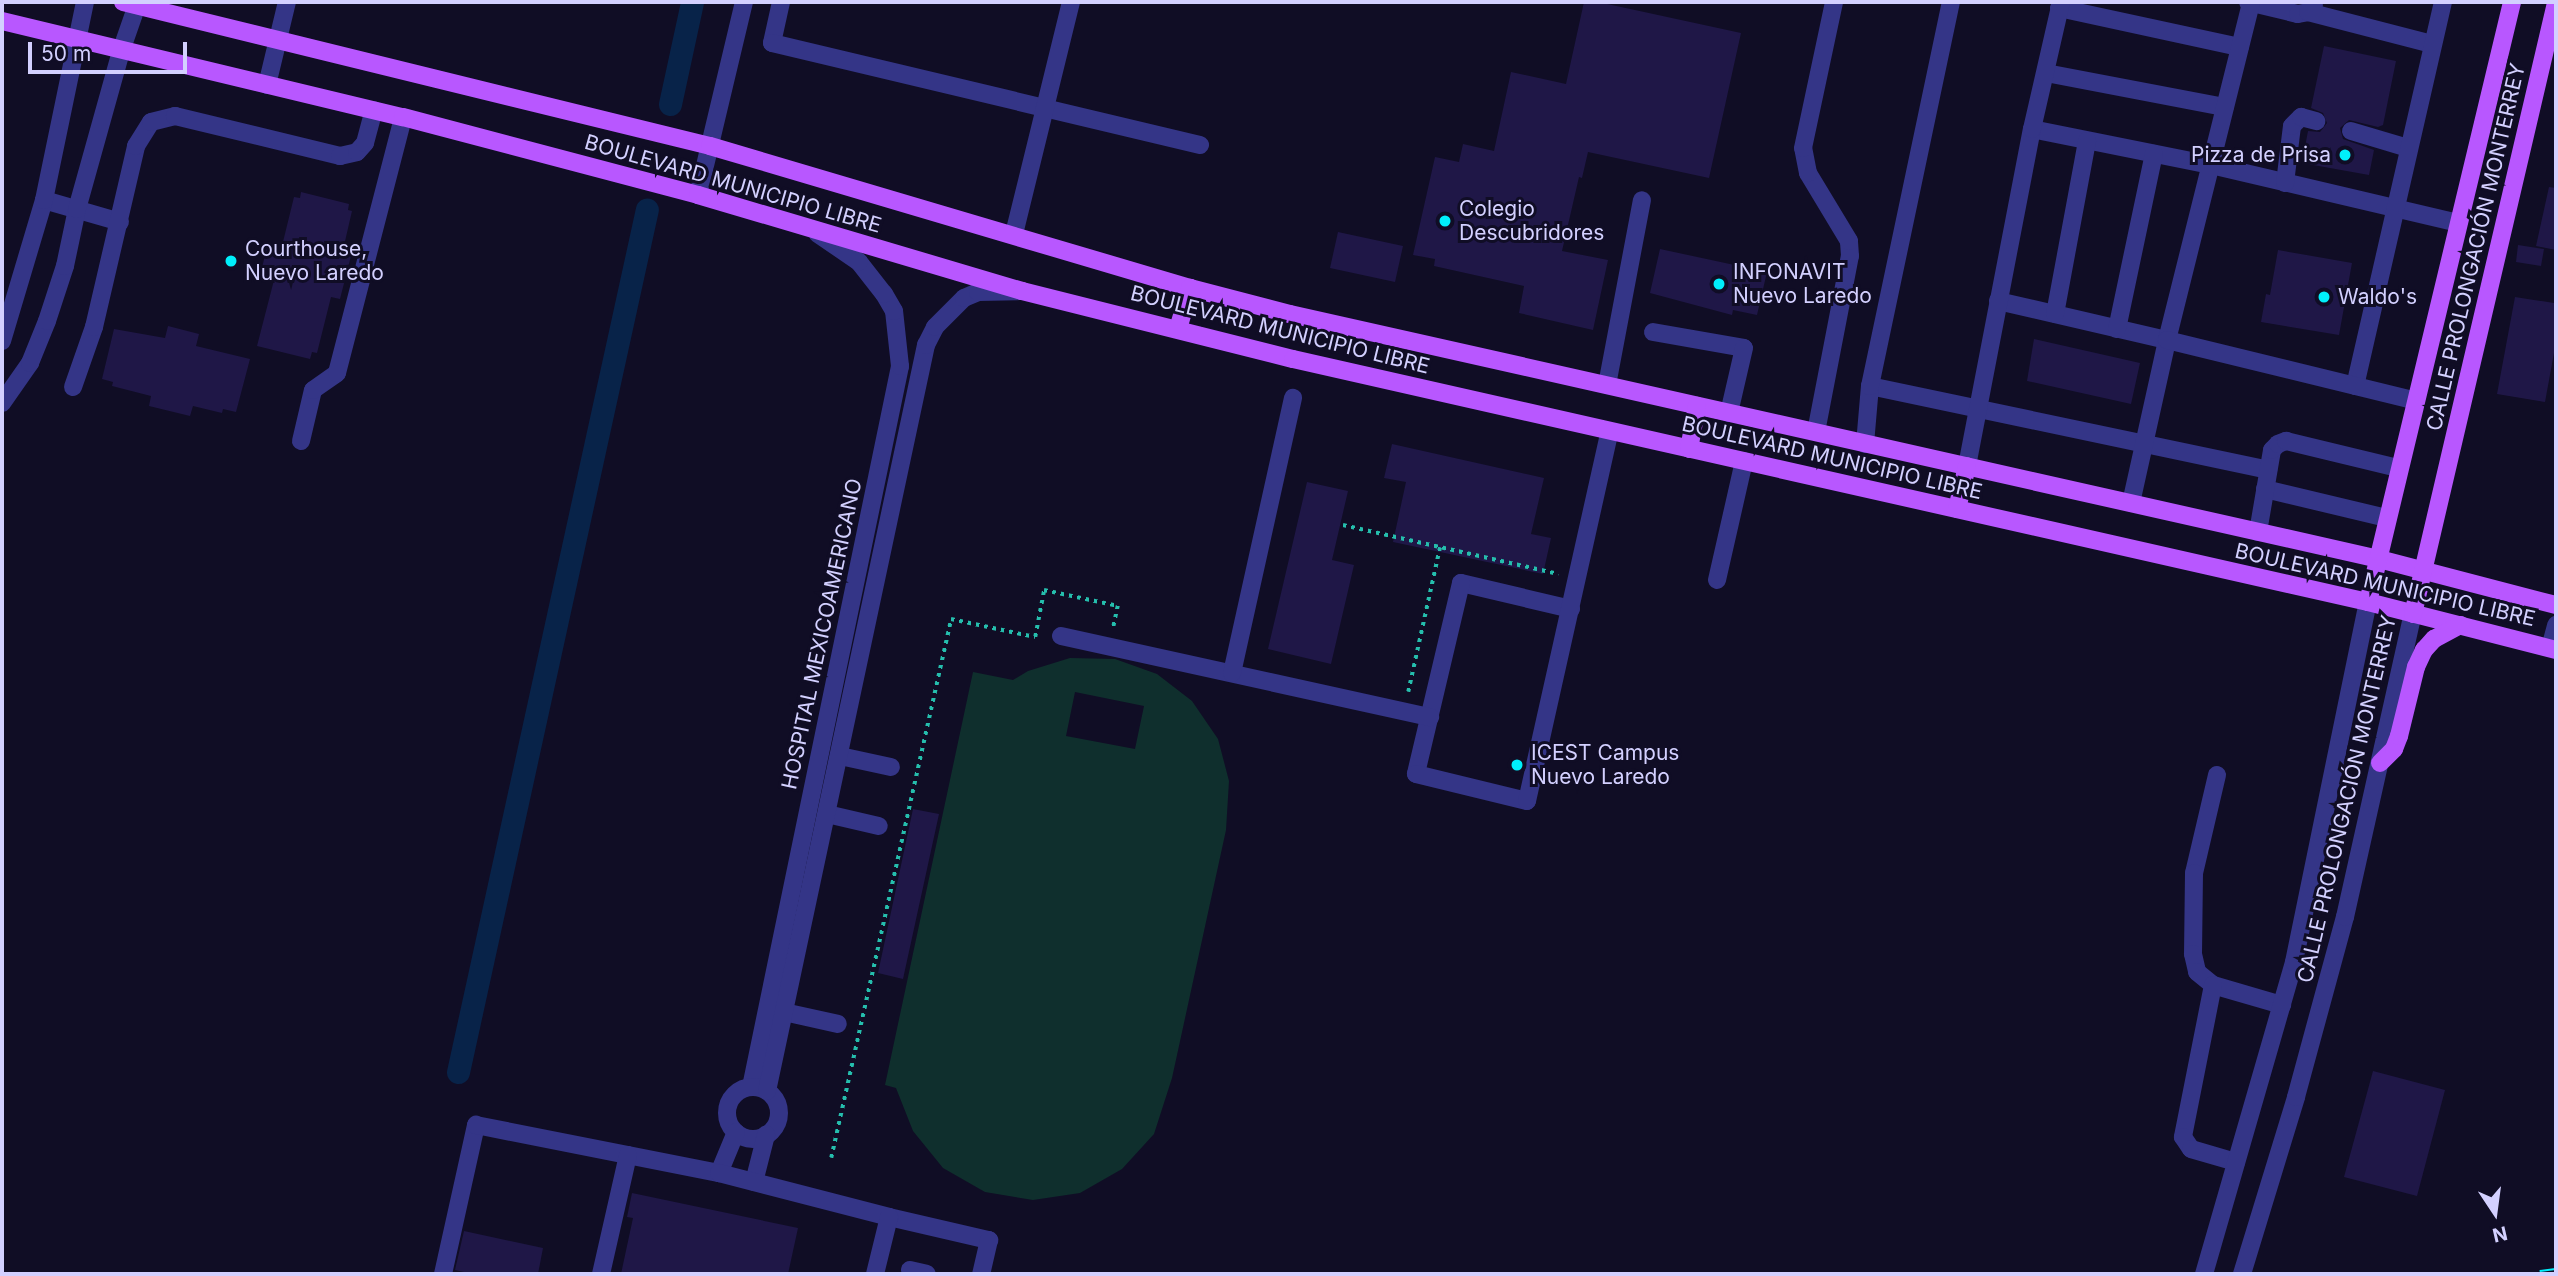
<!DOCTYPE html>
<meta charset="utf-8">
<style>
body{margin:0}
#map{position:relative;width:2558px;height:1276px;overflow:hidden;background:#100d25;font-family:Inter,sans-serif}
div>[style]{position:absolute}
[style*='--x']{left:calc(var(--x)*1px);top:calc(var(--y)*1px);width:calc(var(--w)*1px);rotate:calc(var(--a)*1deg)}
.green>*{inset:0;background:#0f2f2d}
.canal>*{height:23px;margin:-11.5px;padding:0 11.5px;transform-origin:11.5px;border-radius:11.5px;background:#082349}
.building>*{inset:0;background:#1f1747}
.path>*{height:3.5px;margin-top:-1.75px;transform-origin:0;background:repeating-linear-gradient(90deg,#25bead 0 3.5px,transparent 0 8.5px)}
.minor>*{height:18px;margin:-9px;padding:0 9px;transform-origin:9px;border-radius:9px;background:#343587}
.minor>.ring{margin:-9px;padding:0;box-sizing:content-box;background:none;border:18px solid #343587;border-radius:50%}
.major>*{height:18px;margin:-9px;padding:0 9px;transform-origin:9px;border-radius:9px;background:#b857ff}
.rail>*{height:8px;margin-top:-4px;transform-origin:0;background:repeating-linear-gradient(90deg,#100d25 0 16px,#00effb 0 32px);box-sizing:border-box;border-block:2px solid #00effb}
.dots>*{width:19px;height:19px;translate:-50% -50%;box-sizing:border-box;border:4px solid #100d25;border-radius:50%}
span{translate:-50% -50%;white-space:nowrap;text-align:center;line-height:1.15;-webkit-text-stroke:6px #100d25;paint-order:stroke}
.poi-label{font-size:21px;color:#d3d0ff}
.right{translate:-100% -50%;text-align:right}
.left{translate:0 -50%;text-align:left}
.street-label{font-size:21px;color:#d3d0ff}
.frame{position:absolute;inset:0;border:4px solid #d3d0ff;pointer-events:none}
.north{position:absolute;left:2460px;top:1178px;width:70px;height:70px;-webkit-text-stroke:5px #100d25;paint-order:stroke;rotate:167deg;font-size:19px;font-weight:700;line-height:28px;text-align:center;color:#d3d0ff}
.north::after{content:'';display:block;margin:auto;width:24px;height:32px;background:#d3d0ff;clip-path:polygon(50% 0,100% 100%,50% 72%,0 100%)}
.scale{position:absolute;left:28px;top:42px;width:159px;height:32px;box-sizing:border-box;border:4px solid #d3d0ff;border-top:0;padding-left:9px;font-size:21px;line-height:24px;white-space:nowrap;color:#d3d0ff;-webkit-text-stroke:5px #100d25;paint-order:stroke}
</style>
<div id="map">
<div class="green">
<div style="clip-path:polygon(evenodd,1070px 658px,1115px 659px,1157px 674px,1192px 701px,1218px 739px,1229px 781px,1226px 830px,1172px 1078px,1154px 1134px,1122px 1169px,1080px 1193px,1033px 1200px,985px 1192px,943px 1168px,913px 1131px,896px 1088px,885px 1085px,973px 672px,1013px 680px,1028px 671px,1070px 658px,1075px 692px,1144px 706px,1135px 749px,1066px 736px,1075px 692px)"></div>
</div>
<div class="canal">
<div style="--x:670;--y:104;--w:104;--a:-77.8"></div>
<div style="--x:458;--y:1072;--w:883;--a:-77.65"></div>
</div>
<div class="building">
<div style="clip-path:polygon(1584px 2px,1598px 2px,1741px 33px,1709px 178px,1588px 152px,1582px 178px,1579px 177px,1562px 251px,1608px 260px,1593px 330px,1519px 313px,1524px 286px,1434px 266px,1435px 259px,1413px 255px,1435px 157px,1459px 162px,1463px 144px,1494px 151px,1511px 72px,1566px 84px)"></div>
<div style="clip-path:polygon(2324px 46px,2396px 61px,2383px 125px,2378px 127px,2349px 120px,2340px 128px,2343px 139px,2374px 150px,2369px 175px,2302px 163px,2308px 131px,2320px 132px,2327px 123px,2323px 113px,2311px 108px)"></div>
<div style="clip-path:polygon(2549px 187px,2556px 188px,2556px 250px,2536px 246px)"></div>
<div style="clip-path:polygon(301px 192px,349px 204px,348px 210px,352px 211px,343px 250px,352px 252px,340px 299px,331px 297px,317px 353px,312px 352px,310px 359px,257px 346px,274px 280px,260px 277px,267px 246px,281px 250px,294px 197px,300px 198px)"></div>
<div style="clip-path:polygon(1338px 232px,1403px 246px,1395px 282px,1330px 268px)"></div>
<div style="clip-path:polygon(2518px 245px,2544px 249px,2541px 266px,2516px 262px)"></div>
<div style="clip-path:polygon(1660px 249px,1767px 272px,1757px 315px,1733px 310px,1732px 315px,1650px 293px)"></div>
<div style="clip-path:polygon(2278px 250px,2352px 263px,2339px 335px,2261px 322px,2266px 294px,2270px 295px)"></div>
<div style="clip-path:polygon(2515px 297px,2554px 303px,2556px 342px,2545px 402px,2497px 394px)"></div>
<div style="clip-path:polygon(168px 326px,199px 334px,196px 346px,250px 359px,236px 412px,223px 409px,222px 413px,193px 406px,190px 416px,149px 406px,151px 396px,112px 386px,113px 382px,102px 379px,114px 329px,165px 338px)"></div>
<div style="clip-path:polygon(2034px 339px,2140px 363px,2131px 404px,2027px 381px)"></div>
<div style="clip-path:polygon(1392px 444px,1544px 478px,1531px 534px,1551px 538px,1543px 574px,1393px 542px,1406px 482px,1384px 478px)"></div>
<div style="clip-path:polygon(1307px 482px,1348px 491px,1332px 560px,1354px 565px,1331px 664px,1268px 649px)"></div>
<div style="clip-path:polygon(913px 809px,939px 814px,903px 979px,878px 973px)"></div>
<div style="clip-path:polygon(2373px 1071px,2445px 1090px,2417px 1196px,2344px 1177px)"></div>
<div style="clip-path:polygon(632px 1193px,798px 1228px,788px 1274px,621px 1274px,633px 1218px,627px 1217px)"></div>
<div style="clip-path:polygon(464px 1231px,543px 1248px,538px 1274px,473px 1274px,455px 1270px)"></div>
</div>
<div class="path">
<div style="--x:1343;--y:525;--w:221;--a:12.8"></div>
<div style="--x:1408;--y:692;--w:148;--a:-77.6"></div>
<div style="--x:831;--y:1158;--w:552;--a:-77.45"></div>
<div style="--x:951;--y:619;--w:86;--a:12.1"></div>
<div style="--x:1035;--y:637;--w:48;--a:-79.2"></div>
<div style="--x:1044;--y:590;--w:76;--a:12.2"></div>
<div style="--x:1118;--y:606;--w:25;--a:102"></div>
</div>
<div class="minor">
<div style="--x:781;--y:2;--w:42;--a:102.4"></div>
<div style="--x:772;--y:43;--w:440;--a:13.4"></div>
<div style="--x:2248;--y:2;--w:51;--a:13.5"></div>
<div style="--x:2298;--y:14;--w:10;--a:-11"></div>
<div style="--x:2308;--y:12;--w:9;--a:-49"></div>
<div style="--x:2059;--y:8;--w:185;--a:12.2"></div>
<div style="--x:2308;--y:12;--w:128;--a:14.5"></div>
<div style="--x:2046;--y:73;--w:182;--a:10.8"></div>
<div style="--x:267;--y:85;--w:85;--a:-76.5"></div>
<div style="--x:2032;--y:129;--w:183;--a:11.4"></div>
<div style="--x:2211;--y:165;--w:254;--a:13.2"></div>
<div style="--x:2351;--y:131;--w:59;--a:16.6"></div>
<div style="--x:2285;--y:183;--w:57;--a:-83"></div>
<div style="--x:2292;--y:126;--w:13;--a:-45"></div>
<div style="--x:2301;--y:117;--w:16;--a:15"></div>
<div style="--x:698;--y:195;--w:198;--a:-76.6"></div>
<div style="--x:44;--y:200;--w:79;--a:16.1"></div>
<div style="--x:1014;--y:234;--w:239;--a:-76.2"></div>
<div style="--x:1998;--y:301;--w:173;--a:13"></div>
<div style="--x:2167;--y:340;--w:347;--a:-76"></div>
<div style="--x:2055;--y:314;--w:176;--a:-79.5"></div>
<div style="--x:2117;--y:329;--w:179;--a:-78.1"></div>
<div style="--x:1653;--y:332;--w:92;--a:10"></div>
<div style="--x:1744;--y:348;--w:67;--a:103"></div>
<div style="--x:2;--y:341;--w:147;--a:-73.4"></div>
<div style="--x:44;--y:200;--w:202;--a:-78.3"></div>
<div style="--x:1607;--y:385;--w:188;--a:-79.3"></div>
<div style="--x:1870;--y:386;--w:407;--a:11.9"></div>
<div style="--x:2355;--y:386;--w:394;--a:-77.1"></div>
<div style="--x:73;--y:387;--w:64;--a:-70.7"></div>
<div style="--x:94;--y:327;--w:186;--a:-76.9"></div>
<div style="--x:136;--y:146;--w:28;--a:-58"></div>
<div style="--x:151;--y:122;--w:25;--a:-14"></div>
<div style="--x:175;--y:116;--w:170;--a:13.6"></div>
<div style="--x:340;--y:156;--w:17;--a:-13"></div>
<div style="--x:357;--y:152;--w:12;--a:-48"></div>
<div style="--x:365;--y:143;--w:34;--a:-75"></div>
<div style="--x:2;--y:403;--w:49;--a:-55"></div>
<div style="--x:30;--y:363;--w:45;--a:-68"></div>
<div style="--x:47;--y:321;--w:58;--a:-71.9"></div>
<div style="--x:65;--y:266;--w:58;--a:-78.1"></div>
<div style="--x:77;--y:209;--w:164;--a:-74.4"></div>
<div style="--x:121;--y:51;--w:49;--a:-70.8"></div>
<div style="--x:1816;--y:432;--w:179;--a:-79.1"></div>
<div style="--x:1850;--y:256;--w:15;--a:-94"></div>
<div style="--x:1849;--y:241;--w:79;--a:-121.1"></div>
<div style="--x:1808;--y:173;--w:25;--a:-101"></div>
<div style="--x:1803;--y:148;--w:149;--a:-78"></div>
<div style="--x:301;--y:441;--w:52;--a:-76.8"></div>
<div style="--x:313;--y:390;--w:29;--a:-35"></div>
<div style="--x:337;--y:373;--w:264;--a:-75.5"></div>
<div style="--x:1865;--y:444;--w:58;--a:-85.1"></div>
<div style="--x:1870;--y:386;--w:392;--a:-78.1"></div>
<div style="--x:1967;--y:466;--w:343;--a:-79.1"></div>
<div style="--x:2032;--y:129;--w:130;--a:-77.1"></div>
<div style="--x:2265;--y:489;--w:125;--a:13.4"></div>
<div style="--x:2131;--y:503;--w:167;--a:-77.5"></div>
<div style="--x:2167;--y:340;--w:254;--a:13.7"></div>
<div style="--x:2258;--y:532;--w:83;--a:-80.3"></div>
<div style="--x:2272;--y:450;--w:8;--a:-45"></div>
<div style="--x:2278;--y:444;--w:9;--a:-21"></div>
<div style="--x:2286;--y:441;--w:115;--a:13.6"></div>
<div style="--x:1717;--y:580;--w:122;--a:-77.2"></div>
<div style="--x:1571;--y:609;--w:113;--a:-166.7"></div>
<div style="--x:1461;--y:583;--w:196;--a:103.3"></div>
<div style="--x:1416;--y:774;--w:114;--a:13.7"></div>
<div style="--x:1527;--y:801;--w:379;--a:-77.4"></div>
<div style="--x:1061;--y:636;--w:378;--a:12.4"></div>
<div style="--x:2550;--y:648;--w:24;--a:-75"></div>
<div style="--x:1232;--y:673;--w:282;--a:-77.5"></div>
<div style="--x:840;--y:756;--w:52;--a:12.2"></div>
<div style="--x:2217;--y:775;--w:101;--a:103.2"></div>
<div style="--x:2194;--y:873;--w:81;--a:90.7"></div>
<div style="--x:2193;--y:954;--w:18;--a:77"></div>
<div style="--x:2197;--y:972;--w:21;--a:39"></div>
<div style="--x:2213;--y:985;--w:72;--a:16.2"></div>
<div style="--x:827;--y:814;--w:53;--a:13"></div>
<div style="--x:2213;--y:985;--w:155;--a:101.2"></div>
<div style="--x:2183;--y:1137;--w:14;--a:56"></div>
<div style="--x:2191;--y:1149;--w:47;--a:16.1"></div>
<div style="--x:784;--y:1012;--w:55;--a:12.5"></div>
<div style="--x:751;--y:1087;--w:736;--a:-78.32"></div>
<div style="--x:900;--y:366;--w:55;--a:-96.2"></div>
<div style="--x:894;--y:311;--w:20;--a:-120"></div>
<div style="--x:884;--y:294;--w:41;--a:-128"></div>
<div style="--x:859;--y:262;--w:50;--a:-145.7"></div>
<div class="ring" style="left:727px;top:1087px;width:34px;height:34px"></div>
<div style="--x:767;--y:1091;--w:763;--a:-77.97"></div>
<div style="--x:926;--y:345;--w:20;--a:-63"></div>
<div style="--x:935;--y:327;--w:41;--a:-45"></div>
<div style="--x:964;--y:298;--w:15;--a:-23"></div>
<div style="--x:978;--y:292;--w:39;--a:-1"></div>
<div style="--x:719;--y:1173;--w:44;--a:-67.5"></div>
<div style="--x:754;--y:1182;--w:49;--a:-75.7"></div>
<div style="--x:889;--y:1217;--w:103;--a:13"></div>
<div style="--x:989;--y:1240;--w:35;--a:103"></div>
<div style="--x:910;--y:1270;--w:17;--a:13"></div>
<div style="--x:443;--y:1274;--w:153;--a:-77.5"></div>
<div style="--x:476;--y:1125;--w:248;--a:11.2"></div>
<div style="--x:719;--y:1173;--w:176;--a:14.5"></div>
<div style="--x:889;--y:1217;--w:59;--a:103.8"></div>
<div style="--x:601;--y:1274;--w:122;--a:-77.2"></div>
<div style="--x:2204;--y:1274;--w:325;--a:-73.9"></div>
<div style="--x:2294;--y:962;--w:368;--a:-78.4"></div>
<div style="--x:2242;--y:1274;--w:185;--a:-73"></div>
<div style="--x:2296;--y:1097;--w:187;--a:-74.8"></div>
<div style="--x:2345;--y:917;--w:311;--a:-77.4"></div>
</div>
<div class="major">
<div style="--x:123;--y:2;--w:604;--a:13.78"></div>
<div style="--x:710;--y:146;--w:501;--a:16.48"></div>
<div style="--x:1190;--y:288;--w:103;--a:14.6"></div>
<div style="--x:1290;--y:314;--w:1116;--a:12.68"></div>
<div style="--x:2379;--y:559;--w:183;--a:14.6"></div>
<div style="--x:2;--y:21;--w:412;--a:13.5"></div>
<div style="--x:403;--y:117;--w:305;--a:14.8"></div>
<div style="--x:698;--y:195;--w:338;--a:16.5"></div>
<div style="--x:1022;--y:291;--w:279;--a:14.1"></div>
<div style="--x:1293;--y:359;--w:1102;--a:12.74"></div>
<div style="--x:2368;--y:602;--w:194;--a:14.3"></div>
<div style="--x:1178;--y:329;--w:43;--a:-73.7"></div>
<div style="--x:1689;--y:449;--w:44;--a:-79.5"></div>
<div style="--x:1957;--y:509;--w:44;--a:-76.9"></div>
<div style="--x:2368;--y:602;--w:617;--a:-76.5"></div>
<div style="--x:2413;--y:614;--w:628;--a:-76.83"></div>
<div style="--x:2380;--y:763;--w:20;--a:-45"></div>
<div style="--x:2394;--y:749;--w:14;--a:-69"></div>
<div style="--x:2399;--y:736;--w:71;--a:-76.2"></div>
<div style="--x:2416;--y:667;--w:19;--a:-65"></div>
<div style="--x:2424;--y:650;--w:15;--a:-48"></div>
<div style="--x:2434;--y:639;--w:30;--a:-28"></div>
</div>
<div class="rail">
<div style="--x:2540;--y:1274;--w:16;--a:-7"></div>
</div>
<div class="dots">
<div style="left:2345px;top:155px;background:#00effb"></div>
<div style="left:1445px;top:221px;background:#00effb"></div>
<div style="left:231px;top:261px;background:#00effb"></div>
<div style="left:1719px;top:284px;background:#00effb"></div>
<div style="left:2324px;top:297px;background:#00effb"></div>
<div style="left:1517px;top:765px;background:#00effb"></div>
</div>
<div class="poi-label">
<span class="right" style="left:2331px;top:155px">Pizza de Prisa</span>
<span class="left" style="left:1459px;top:221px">Colegio<br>Descubridores</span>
<span class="left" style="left:245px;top:261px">Courthouse,<br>Nuevo Laredo</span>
<span class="left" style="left:1733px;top:284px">INFONAVIT<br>Nuevo Laredo</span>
<span class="left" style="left:2338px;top:297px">Waldo's</span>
<span class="left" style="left:1531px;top:765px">ICEST Campus<br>Nuevo Laredo</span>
</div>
<div class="street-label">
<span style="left:733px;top:184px;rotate:16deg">BOULEVARD MUNICIPIO LIBRE</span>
<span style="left:2476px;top:247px;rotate:-77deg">CALLE PROLONGACIÓN MONTERREY</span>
<span style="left:1280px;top:330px;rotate:14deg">BOULEVARD MUNICIPIO LIBRE</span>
<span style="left:1832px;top:458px;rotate:13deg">BOULEVARD MUNICIPIO LIBRE</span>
<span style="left:2385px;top:585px;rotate:13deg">BOULEVARD MUNICIPIO LIBRE</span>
<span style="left:822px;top:634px;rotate:-78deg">HOSPITAL MEXICOAMERICANO</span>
<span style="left:2347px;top:799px;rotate:-77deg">CALLE PROLONGACIÓN MONTERREY</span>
</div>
<div class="frame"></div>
<div class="north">N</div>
<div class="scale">50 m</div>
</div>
